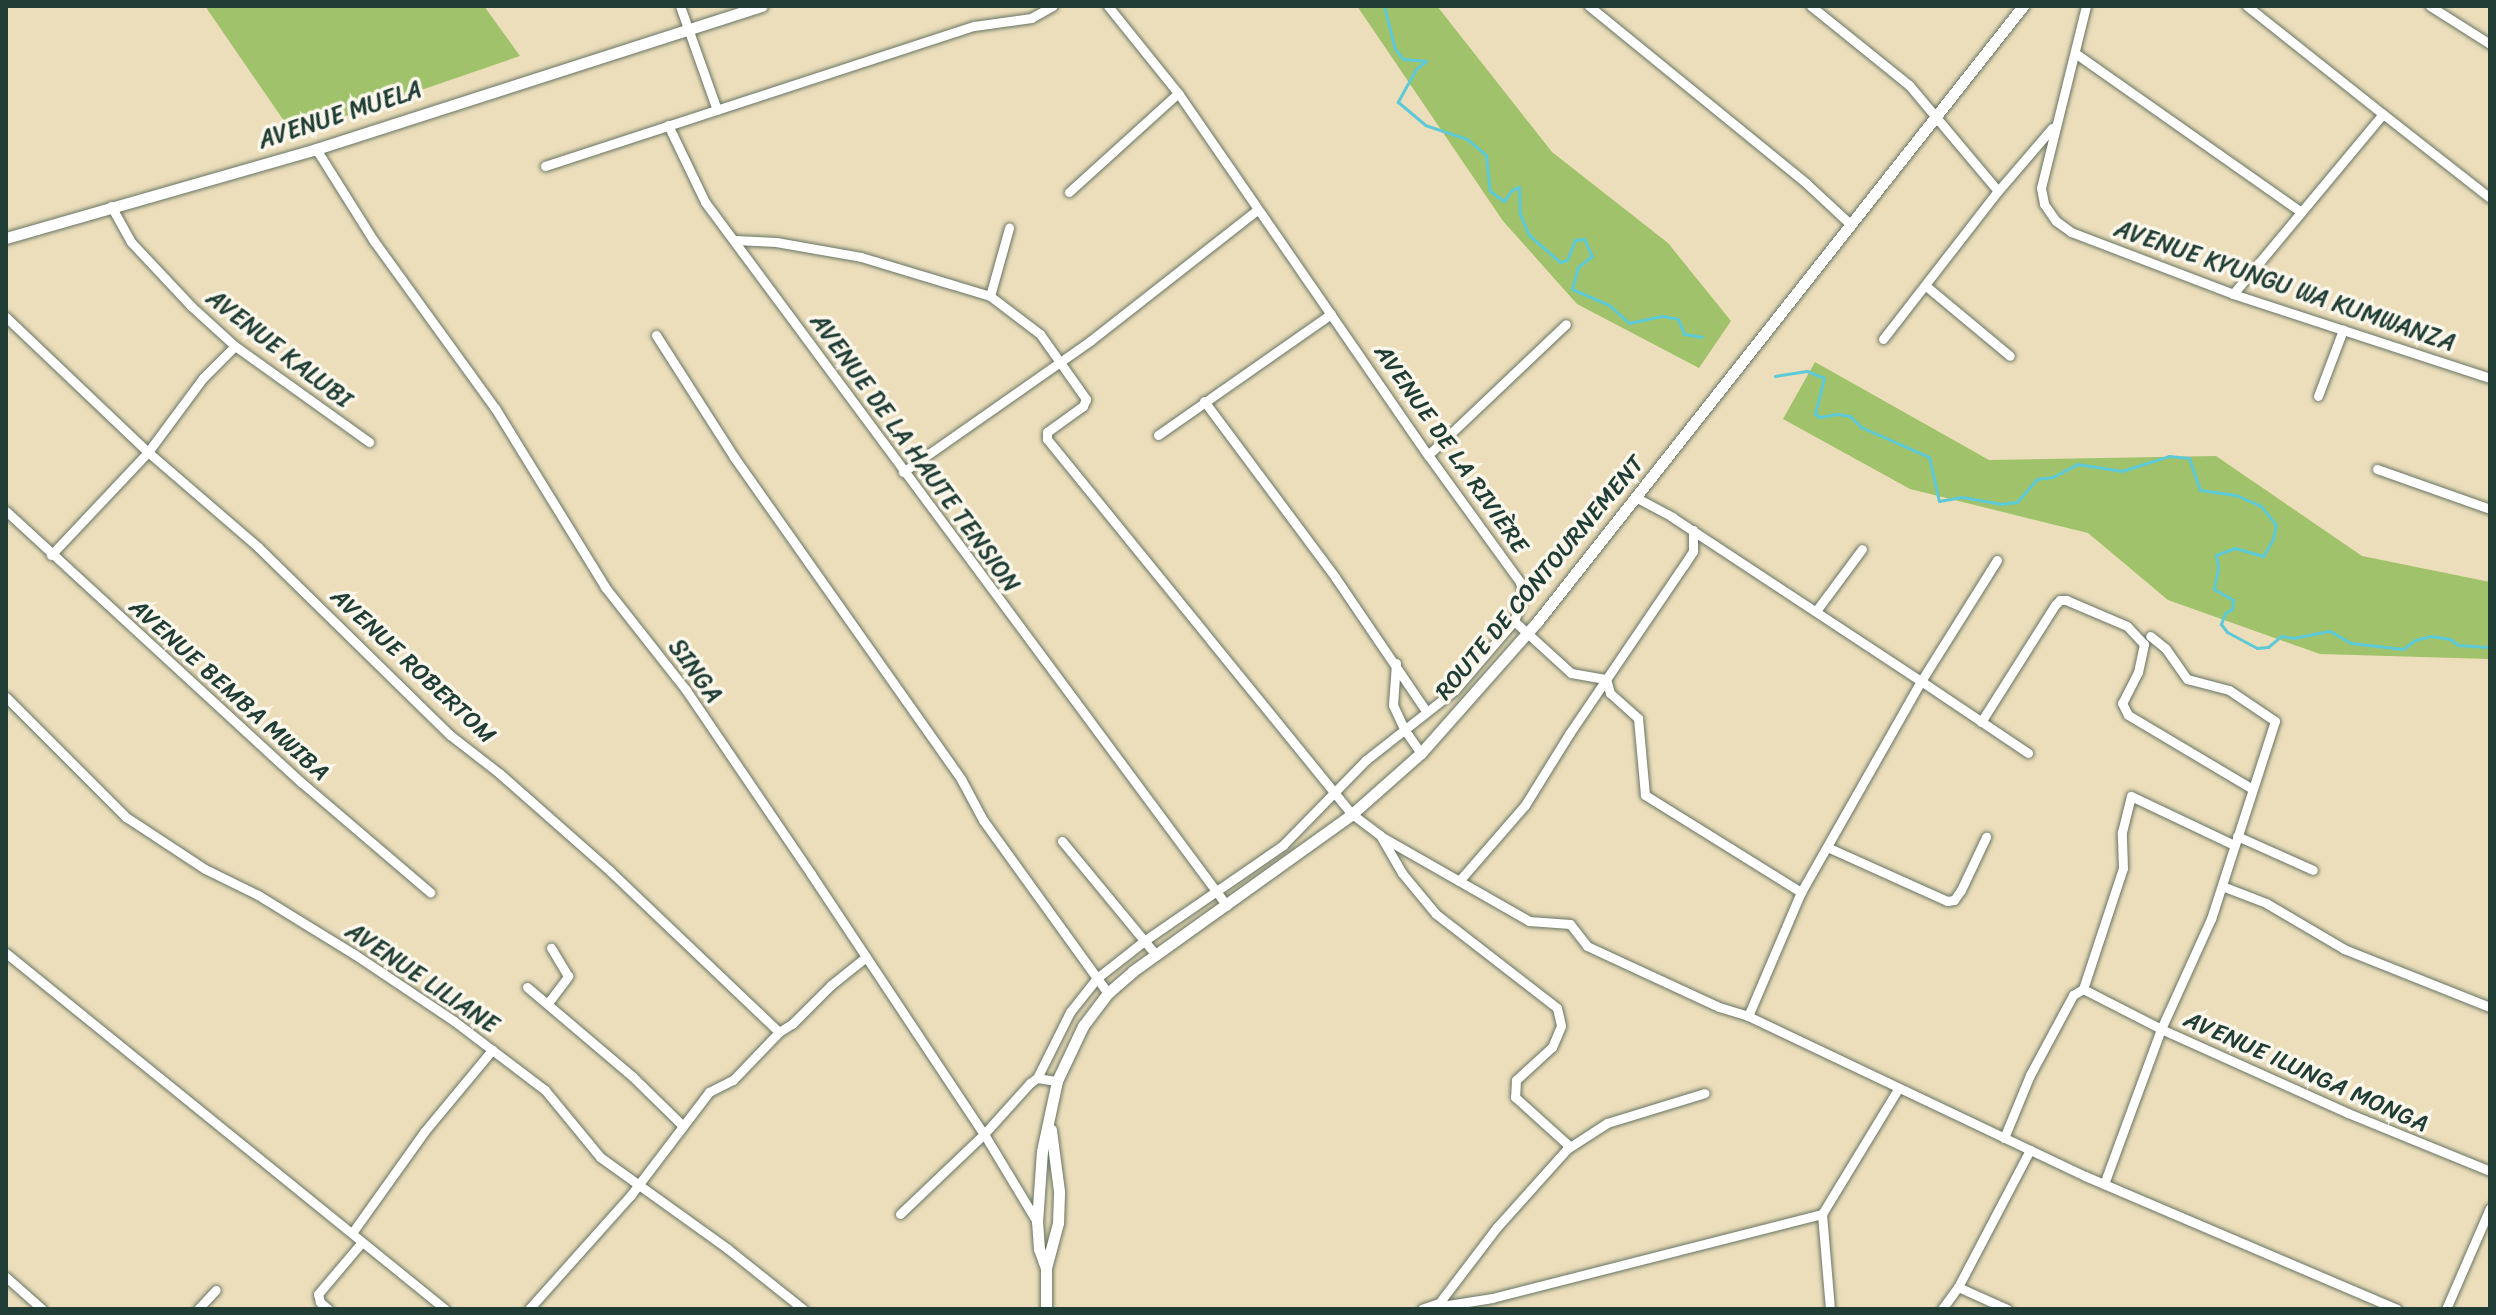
<!DOCTYPE html>
<meta charset="utf-8">
<style>
body{margin:0}
#map{position:relative;width:2496px;height:1315px;overflow:hidden;background:#ecdebb;font-family:Sriracha,sans-serif}
div>[style]{position:absolute}
[style*='--x']{left:calc(var(--x)*1px);top:calc(var(--y)*1px);width:calc(var(--w)*1px);rotate:calc(var(--a)*1deg)}
.green>*{inset:0;background:#a0c26b}
.stream>*{height:3px;margin:-1.5px;padding:0 1.5px;transform-origin:1.5px;border-radius:1.5px;background:#5ec9d7}
.roads{filter:drop-shadow(0 0 2px #677563) drop-shadow(0 0 2px #677563)}
.minor>*{height:9px;margin:-4.5px;padding:0 4.5px;transform-origin:4.5px;border-radius:4.5px;background:#fff}
.tertiary>*{height:11px;margin:-5.5px;padding:0 5.5px;transform-origin:5.5px;border-radius:5.5px;background:#fff}
span{translate:-50% -50%;white-space:nowrap;text-align:center;line-height:1.15;-webkit-text-stroke:7px #fbf7ec;paint-order:stroke}
.street-label{font-size:24px;color:#1f3d34}
.frame{position:absolute;inset:0;border:8px solid #1f3d34;pointer-events:none}
</style>
<div id="map">
<div class="green">
<div style="clip-path:polygon(205px 6px,484px 6px,520px 56px,293px 134px)"></div>
<div style="clip-path:polygon(1357px 6px,1437px 6px,1552px 152px,1668px 243px,1731px 321px,1699px 368px,1577px 304px,1503px 221px)"></div>
<div style="clip-path:polygon(1815px 362px,1989px 460px,2216px 456px,2362px 556px,2490px 582px,2490px 659px,2320px 654px,2168px 600px,2088px 533px,1910px 489px,1783px 419px)"></div>
</div>
<div class="stream">
<div style="--x:1384;--y:6;--w:44;--a:75.7"></div>
<div style="--x:1395;--y:49;--w:13;--a:51"></div>
<div style="--x:1403;--y:59;--w:23;--a:5"></div>
<div style="--x:1426;--y:61;--w:13;--a:141"></div>
<div style="--x:1416;--y:69;--w:38;--a:119"></div>
<div style="--x:1398;--y:102;--w:35;--a:40"></div>
<div style="--x:1425;--y:125;--w:44;--a:18.4"></div>
<div style="--x:1467;--y:139;--w:25;--a:40"></div>
<div style="--x:1486;--y:155;--w:36;--a:84"></div>
<div style="--x:1490;--y:191;--w:17;--a:36"></div>
<div style="--x:1504;--y:201;--w:14;--a:-54"></div>
<div style="--x:1512;--y:190;--w:8;--a:-23"></div>
<div style="--x:1519;--y:187;--w:27;--a:88"></div>
<div style="--x:1520;--y:214;--w:23;--a:67"></div>
<div style="--x:1529;--y:235;--w:41;--a:41.1"></div>
<div style="--x:1560;--y:262;--w:7;--a:-16"></div>
<div style="--x:1567;--y:260;--w:22;--a:-68"></div>
<div style="--x:1575;--y:240;--w:9;--a:-6"></div>
<div style="--x:1584;--y:239;--w:19;--a:65"></div>
<div style="--x:1592;--y:256;--w:18;--a:142"></div>
<div style="--x:1578;--y:267;--w:23;--a:105"></div>
<div style="--x:1572;--y:289;--w:40;--a:23.4"></div>
<div style="--x:1609;--y:305;--w:27;--a:42"></div>
<div style="--x:1629;--y:323;--w:35;--a:-12"></div>
<div style="--x:1663;--y:316;--w:15;--a:11"></div>
<div style="--x:1678;--y:319;--w:16;--a:68"></div>
<div style="--x:1684;--y:334;--w:18;--a:9"></div>
<div style="--x:1775;--y:376;--w:32;--a:-9"></div>
<div style="--x:1807;--y:371;--w:18;--a:22"></div>
<div style="--x:1824;--y:378;--w:37;--a:104"></div>
<div style="--x:1815;--y:414;--w:6;--a:31"></div>
<div style="--x:1820;--y:417;--w:17;--a:-10"></div>
<div style="--x:1837;--y:414;--w:13;--a:9"></div>
<div style="--x:1850;--y:416;--w:16;--a:45"></div>
<div style="--x:1861;--y:427;--w:74;--a:23.8"></div>
<div style="--x:1929;--y:457;--w:45;--a:77.2"></div>
<div style="--x:1939;--y:501;--w:23;--a:-10"></div>
<div style="--x:1962;--y:497;--w:39;--a:10"></div>
<div style="--x:2000;--y:504;--w:17;--a:-7"></div>
<div style="--x:2017;--y:502;--w:30;--a:-49"></div>
<div style="--x:2037;--y:479;--w:16;--a:-7"></div>
<div style="--x:2053;--y:477;--w:27;--a:-28"></div>
<div style="--x:2077;--y:464;--w:46;--a:8.8"></div>
<div style="--x:2122;--y:471;--w:49;--a:-17.7"></div>
<div style="--x:2169;--y:456;--w:20;--a:6"></div>
<div style="--x:2189;--y:458;--w:34;--a:71"></div>
<div style="--x:2200;--y:490;--w:36;--a:8"></div>
<div style="--x:2236;--y:495;--w:27;--a:24"></div>
<div style="--x:2261;--y:506;--w:24;--a:52"></div>
<div style="--x:2276;--y:525;--w:14;--a:102"></div>
<div style="--x:2273;--y:539;--w:20;--a:120"></div>
<div style="--x:2263;--y:556;--w:29;--a:-164"></div>
<div style="--x:2235;--y:548;--w:20;--a:160"></div>
<div style="--x:2216;--y:555;--w:12;--a:81"></div>
<div style="--x:2218;--y:567;--w:22;--a:100"></div>
<div style="--x:2214;--y:589;--w:22;--a:30"></div>
<div style="--x:2233;--y:600;--w:9;--a:96"></div>
<div style="--x:2232;--y:609;--w:8;--a:150"></div>
<div style="--x:2225;--y:613;--w:12;--a:110"></div>
<div style="--x:2221;--y:624;--w:10;--a:53"></div>
<div style="--x:2227;--y:632;--w:34;--a:28"></div>
<div style="--x:2257;--y:648;--w:11;--a:-5"></div>
<div style="--x:2268;--y:647;--w:17;--a:-40"></div>
<div style="--x:2281;--y:636;--w:12;--a:9"></div>
<div style="--x:2293;--y:638;--w:38;--a:-11"></div>
<div style="--x:2330;--y:631;--w:24;--a:30"></div>
<div style="--x:2351;--y:643;--w:52;--a:6.6"></div>
<div style="--x:2403;--y:649;--w:15;--a:-37"></div>
<div style="--x:2415;--y:640;--w:16;--a:-14"></div>
<div style="--x:2431;--y:636;--w:19;--a:9"></div>
<div style="--x:2450;--y:639;--w:10;--a:37"></div>
<div style="--x:2458;--y:645;--w:32;--a:4"></div>
</div>
<div class="roads">
<div class="minor">
<div style="--x:680;--y:6;--w:110;--a:70.4"></div>
<div style="--x:1108;--y:6;--w:112;--a:51.2"></div>
<div style="--x:1178;--y:93;--w:440;--a:55.4"></div>
<div style="--x:1428;--y:455;--w:157;--a:54.1"></div>
<div style="--x:1520;--y:582;--w:13;--a:77"></div>
<div style="--x:1523;--y:595;--w:28;--a:109"></div>
<div style="--x:1514;--y:621;--w:77;--a:42.4"></div>
<div style="--x:1571;--y:673;--w:36;--a:10"></div>
<div style="--x:1606;--y:679;--w:15;--a:74"></div>
<div style="--x:1610;--y:693;--w:38;--a:42"></div>
<div style="--x:1638;--y:718;--w:77;--a:84.8"></div>
<div style="--x:1645;--y:795;--w:184;--a:31.9"></div>
<div style="--x:1801;--y:892;--w:135;--a:113.1"></div>
<div style="--x:1589;--y:6;--w:281;--a:39.2"></div>
<div style="--x:1807;--y:184;--w:59;--a:42.9"></div>
<div style="--x:1811;--y:6;--w:126;--a:38.9"></div>
<div style="--x:1909;--y:85;--w:138;--a:50"></div>
<div style="--x:2086;--y:6;--w:187;--a:103.9"></div>
<div style="--x:2041;--y:188;--w:16;--a:79"></div>
<div style="--x:2044;--y:204;--w:21;--a:55"></div>
<div style="--x:2056;--y:221;--w:19;--a:36"></div>
<div style="--x:2071;--y:232;--w:173;--a:20.9"></div>
<div style="--x:2233;--y:294;--w:270;--a:18.1"></div>
<div style="--x:2247;--y:6;--w:174;--a:38.5"></div>
<div style="--x:2430;--y:6;--w:71;--a:32.3"></div>
<div style="--x:2075;--y:53;--w:276;--a:35.1"></div>
<div style="--x:668;--y:125;--w:85;--a:64.3"></div>
<div style="--x:705;--y:202;--w:876;--a:53.44"></div>
<div style="--x:316;--y:149;--w:109;--a:57.8"></div>
<div style="--x:374;--y:241;--w:206;--a:54.1"></div>
<div style="--x:495;--y:408;--w:210;--a:58.4"></div>
<div style="--x:605;--y:587;--w:131;--a:51.8"></div>
<div style="--x:686;--y:690;--w:222;--a:55.8"></div>
<div style="--x:811;--y:874;--w:312;--a:56.4"></div>
<div style="--x:984;--y:1134;--w:103;--a:58.9"></div>
<div style="--x:545;--y:166;--w:451;--a:-18.1"></div>
<div style="--x:974;--y:26;--w:58;--a:-8"></div>
<div style="--x:1031;--y:18;--w:25;--a:-29"></div>
<div style="--x:1069;--y:192;--w:147;--a:-42.2"></div>
<div style="--x:111;--y:206;--w:41;--a:60.9"></div>
<div style="--x:131;--y:242;--w:88;--a:46.8"></div>
<div style="--x:191;--y:306;--w:59;--a:42.3"></div>
<div style="--x:235;--y:346;--w:165;--a:35.6"></div>
<div style="--x:735;--y:240;--w:41;--a:2.8"></div>
<div style="--x:776;--y:242;--w:86;--a:10"></div>
<div style="--x:861;--y:257;--w:135;--a:16.8"></div>
<div style="--x:990;--y:296;--w:63;--a:37.2"></div>
<div style="--x:1040;--y:334;--w:80;--a:54.7"></div>
<div style="--x:1086;--y:399;--w:8;--a:113"></div>
<div style="--x:1083;--y:406;--w:44;--a:144.2"></div>
<div style="--x:1047;--y:432;--w:7;--a:90"></div>
<div style="--x:1047;--y:439;--w:483;--a:50.9"></div>
<div style="--x:1352;--y:814;--w:35;--a:37"></div>
<div style="--x:1380;--y:835;--w:44;--a:59.9"></div>
<div style="--x:1402;--y:873;--w:53;--a:50.3"></div>
<div style="--x:1436;--y:914;--w:153;--a:37.8"></div>
<div style="--x:1557;--y:1008;--w:18;--a:77"></div>
<div style="--x:1561;--y:1026;--w:23;--a:113"></div>
<div style="--x:1552;--y:1047;--w:49;--a:137.5"></div>
<div style="--x:1516;--y:1080;--w:17;--a:93"></div>
<div style="--x:1515;--y:1097;--w:70;--a:42.1"></div>
<div style="--x:1567;--y:1144;--w:5;--a:90"></div>
<div style="--x:1567;--y:1149;--w:105;--a:131.9"></div>
<div style="--x:1497;--y:1227;--w:96;--a:127.3"></div>
<div style="--x:1439;--y:1303;--w:18;--a:161"></div>
<div style="--x:1926;--y:286;--w:109;--a:39.8"></div>
<div style="--x:2233;--y:294;--w:234;--a:-50.2"></div>
<div style="--x:2383;--y:114;--w:136;--a:38.1"></div>
<div style="--x:990;--y:296;--w:71;--a:-74.4"></div>
<div style="--x:6;--y:317;--w:196;--a:43.6"></div>
<div style="--x:148;--y:452;--w:145;--a:40.8"></div>
<div style="--x:258;--y:547;--w:269;--a:44.4"></div>
<div style="--x:450;--y:735;--w:62;--a:37.8"></div>
<div style="--x:499;--y:773;--w:148;--a:41.4"></div>
<div style="--x:610;--y:871;--w:233;--a:43.6"></div>
<div style="--x:779;--y:1032;--w:15;--a:-32"></div>
<div style="--x:792;--y:1024;--w:55;--a:-45"></div>
<div style="--x:831;--y:985;--w:45;--a:-38.7"></div>
<div style="--x:656;--y:335;--w:145;--a:57.4"></div>
<div style="--x:734;--y:457;--w:394;--a:54.8"></div>
<div style="--x:961;--y:779;--w:47;--a:61.8"></div>
<div style="--x:983;--y:820;--w:213;--a:54.2"></div>
<div style="--x:1883;--y:339;--w:187;--a:-52.2"></div>
<div style="--x:1998;--y:191;--w:83;--a:-49.4"></div>
<div style="--x:2318;--y:396;--w:71;--a:-69.3"></div>
<div style="--x:1204;--y:401;--w:219;--a:53.3"></div>
<div style="--x:1335;--y:577;--w:162;--a:55.8"></div>
<div style="--x:1158;--y:435;--w:211;--a:-35"></div>
<div style="--x:1428;--y:455;--w:190;--a:-43.5"></div>
<div style="--x:2377;--y:469;--w:120;--a:19.5"></div>
<div style="--x:903;--y:472;--w:228;--a:-35"></div>
<div style="--x:1090;--y:341;--w:212;--a:-38.1"></div>
<div style="--x:1637;--y:498;--w:40;--a:28"></div>
<div style="--x:1672;--y:517;--w:298;--a:33.4"></div>
<div style="--x:1921;--y:681;--w:243;--a:119.6"></div>
<div style="--x:6;--y:511;--w:401;--a:42.6"></div>
<div style="--x:301;--y:782;--w:170;--a:40.5"></div>
<div style="--x:51;--y:555;--w:141;--a:-46.7"></div>
<div style="--x:148;--y:452;--w:92;--a:-53.4"></div>
<div style="--x:203;--y:378;--w:45;--a:-45"></div>
<div style="--x:1997;--y:560;--w:143;--a:122.1"></div>
<div style="--x:1921;--y:681;--w:129;--a:33.9"></div>
<div style="--x:1816;--y:611;--w:77;--a:-53.4"></div>
<div style="--x:1396;--y:663;--w:42;--a:94.1"></div>
<div style="--x:1393;--y:705;--w:26;--a:65"></div>
<div style="--x:1404;--y:729;--w:29;--a:55"></div>
<div style="--x:6;--y:697;--w:170;--a:45"></div>
<div style="--x:126;--y:817;--w:95;--a:33.4"></div>
<div style="--x:205;--y:869;--w:59;--a:26.1"></div>
<div style="--x:258;--y:895;--w:113;--a:31.6"></div>
<div style="--x:354;--y:954;--w:120;--a:33.8"></div>
<div style="--x:454;--y:1021;--w:114;--a:37.2"></div>
<div style="--x:545;--y:1090;--w:87;--a:50.6"></div>
<div style="--x:600;--y:1157;--w:158;--a:35.7"></div>
<div style="--x:728;--y:1249;--w:96;--a:38.7"></div>
<div style="--x:1981;--y:722;--w:138;--a:-57.7"></div>
<div style="--x:2055;--y:605;--w:7;--a:-45"></div>
<div style="--x:2060;--y:600;--w:6;--a:0"></div>
<div style="--x:2066;--y:600;--w:66;--a:23.1"></div>
<div style="--x:2127;--y:626;--w:25;--a:47"></div>
<div style="--x:2144;--y:644;--w:29;--a:102"></div>
<div style="--x:2138;--y:672;--w:35;--a:117"></div>
<div style="--x:2122;--y:703;--w:13;--a:63"></div>
<div style="--x:2128;--y:715;--w:143;--a:30.7"></div>
<div style="--x:2237;--y:836;--w:83;--a:24.1"></div>
<div style="--x:1382;--y:837;--w:169;--a:29.7"></div>
<div style="--x:1529;--y:921;--w:41;--a:4.2"></div>
<div style="--x:1570;--y:924;--w:28;--a:52"></div>
<div style="--x:1587;--y:946;--w:145;--a:24.8"></div>
<div style="--x:1719;--y:1007;--w:30;--a:17"></div>
<div style="--x:1748;--y:1016;--w:373;--a:25.4"></div>
<div style="--x:2085;--y:1176;--w:339;--a:23.1"></div>
<div style="--x:1062;--y:841;--w:148;--a:50.5"></div>
<div style="--x:1827;--y:847;--w:132;--a:24.2"></div>
<div style="--x:1947;--y:901;--w:7;--a:-8"></div>
<div style="--x:1954;--y:900;--w:12;--a:-55"></div>
<div style="--x:1961;--y:890;--w:59;--a:-64.7"></div>
<div style="--x:1459;--y:881;--w:101;--a:-49"></div>
<div style="--x:1525;--y:805;--w:84;--a:-58.2"></div>
<div style="--x:1569;--y:734;--w:204;--a:-55.8"></div>
<div style="--x:1684;--y:565;--w:17;--a:-57"></div>
<div style="--x:1693;--y:551;--w:21;--a:-90"></div>
<div style="--x:2222;--y:886;--w:47;--a:21.1"></div>
<div style="--x:2266;--y:903;--w:91;--a:30.5"></div>
<div style="--x:2344;--y:949;--w:157;--a:21.7"></div>
<div style="--x:6;--y:953;--w:565;--a:39.04"></div>
<div style="--x:527;--y:987;--w:138;--a:40.3"></div>
<div style="--x:632;--y:1076;--w:70;--a:44.4"></div>
<div style="--x:2083;--y:989;--w:127;--a:-71.7"></div>
<div style="--x:2123;--y:868;--w:36;--a:-92"></div>
<div style="--x:2122;--y:832;--w:37;--a:-76"></div>
<div style="--x:2131;--y:796;--w:114;--a:25.4"></div>
<div style="--x:548;--y:1003;--w:34;--a:-53"></div>
<div style="--x:568;--y:976;--w:33;--a:-121"></div>
<div style="--x:1037;--y:1078;--w:74;--a:-63.4"></div>
<div style="--x:1070;--y:1012;--w:43;--a:-51.5"></div>
<div style="--x:1097;--y:978;--w:60;--a:-38.2"></div>
<div style="--x:1144;--y:941;--w:169;--a:-34.6"></div>
<div style="--x:1283;--y:845;--w:119;--a:-45.7"></div>
<div style="--x:1366;--y:760;--w:113;--a:-38.2"></div>
<div style="--x:1455;--y:690;--w:91;--a:-49.5"></div>
<div style="--x:2004;--y:1138;--w:68;--a:-67.6"></div>
<div style="--x:2030;--y:1075;--w:91;--a:-61.7"></div>
<div style="--x:2073;--y:995;--w:12;--a:-31"></div>
<div style="--x:2083;--y:989;--w:88;--a:27.1"></div>
<div style="--x:2161;--y:1029;--w:205;--a:24.2"></div>
<div style="--x:2348;--y:1113;--w:153;--a:22.2"></div>
<div style="--x:1567;--y:1149;--w:48;--a:-33"></div>
<div style="--x:1607;--y:1123;--w:102;--a:-17"></div>
<div style="--x:2104;--y:1184;--w:165;--a:-69.8"></div>
<div style="--x:2161;--y:1029;--w:121;--a:-65.6"></div>
<div style="--x:2211;--y:919;--w:208;--a:-72.1"></div>
<div style="--x:2275;--y:721;--w:55;--a:-146"></div>
<div style="--x:2229;--y:690;--w:43;--a:-165.3"></div>
<div style="--x:2187;--y:679;--w:38;--a:-125"></div>
<div style="--x:2165;--y:648;--w:19;--a:-141"></div>
<div style="--x:900;--y:1214;--w:116;--a:-43.6"></div>
<div style="--x:984;--y:1134;--w:69;--a:-48"></div>
<div style="--x:1030;--y:1083;--w:9;--a:-36"></div>
<div style="--x:1037;--y:1078;--w:20;--a:9"></div>
<div style="--x:1822;--y:1214;--w:146;--a:-58.7"></div>
<div style="--x:1822;--y:1214;--w:95;--a:85.2"></div>
<div style="--x:352;--y:1233;--w:124;--a:-54.5"></div>
<div style="--x:424;--y:1132;--w:107;--a:-50.3"></div>
<div style="--x:6;--y:1277;--w:48;--a:41.6"></div>
<div style="--x:1958;--y:1287;--w:155;--a:-62.3"></div>
<div style="--x:1439;--y:1303;--w:9;--a:13"></div>
<div style="--x:1448;--y:1305;--w:45;--a:-9"></div>
<div style="--x:1492;--y:1298;--w:341;--a:-14.3"></div>
<div style="--x:198;--y:1309;--w:26;--a:-47"></div>
<div style="--x:328;--y:1309;--w:11;--a:-139"></div>
<div style="--x:320;--y:1302;--w:8;--a:-104"></div>
<div style="--x:318;--y:1294;--w:68;--a:-49.8"></div>
<div style="--x:529;--y:1309;--w:152;--a:-48.2"></div>
<div style="--x:630;--y:1196;--w:131;--a:-52.8"></div>
<div style="--x:709;--y:1092;--w:27;--a:-27"></div>
<div style="--x:733;--y:1080;--w:66;--a:-46.2"></div>
<div style="--x:1942;--y:1309;--w:27;--a:-54"></div>
<div style="--x:1958;--y:1287;--w:54;--a:24.2"></div>
<div style="--x:2446;--y:1309;--w:110;--a:-66.5"></div>
</div>
<div class="tertiary">
<div style="--x:6;--y:238;--w:323;--a:-16"></div>
<div style="--x:316;--y:149;--w:468;--a:-17.8"></div>
<div style="--x:1046;--y:1268;--w:47;--a:-75.1"></div>
<div style="--x:1058;--y:1223;--w:32;--a:-88"></div>
<div style="--x:1059;--y:1191;--w:62;--a:-97.5"></div>
<div style="--x:1046;--y:1309;--w:41;--a:-90"></div>
<div style="--x:1046;--y:1268;--w:20;--a:-110"></div>
<div style="--x:1039;--y:1249;--w:27;--a:-94"></div>
<div style="--x:1037;--y:1222;--w:71;--a:-86"></div>
<div style="--x:1042;--y:1151;--w:72;--a:-77.9"></div>
<div style="--x:1057;--y:1081;--w:61;--a:-64.7"></div>
<div style="--x:1083;--y:1026;--w:41;--a:-52.9"></div>
<div style="--x:1108;--y:993;--w:33;--a:-41"></div>
<div style="--x:1133;--y:971;--w:269;--a:-35.6"></div>
<div style="--x:1352;--y:814;--w:92;--a:-41.5"></div>
<div style="--x:1421;--y:753;--w:175;--a:-48.5"></div>
<div style="--x:1537;--y:622;--w:785;--a:-51.73"></div>
</div>
</div>
<div class="street-label">
<span style="left:340px;top:115px;rotate:-18deg">AVENUE MUELA</span>
<span style="left:2285px;top:286px;rotate:19deg">AVENUE KYUNGU WA KUMWANZA</span>
<span style="left:279px;top:349px;rotate:38deg">AVENUE KALUBI</span>
<span style="left:1451px;top:449px;rotate:55deg">AVENUE DE LA RIVIÈRE</span>
<span style="left:915px;top:453px;rotate:54deg">AVENUE DE LA HAUTE TENSION</span>
<span style="left:1540px;top:578px;rotate:-50deg">ROUTE DE CONTOURNEMENT</span>
<span style="left:413px;top:666px;rotate:43deg">AVENUE ROBERTOM</span>
<span style="left:695px;top:671px;rotate:54deg">SINGA</span>
<span style="left:229px;top:690px;rotate:42deg">AVENUE BEMBA MWIBA</span>
<span style="left:422px;top:978px;rotate:34deg">AVENUE LILIANE</span>
<span style="left:2306px;top:1072px;rotate:24deg">AVENUE ILUNGA MONGA</span>
</div>
<div class="frame"></div>
</div>
